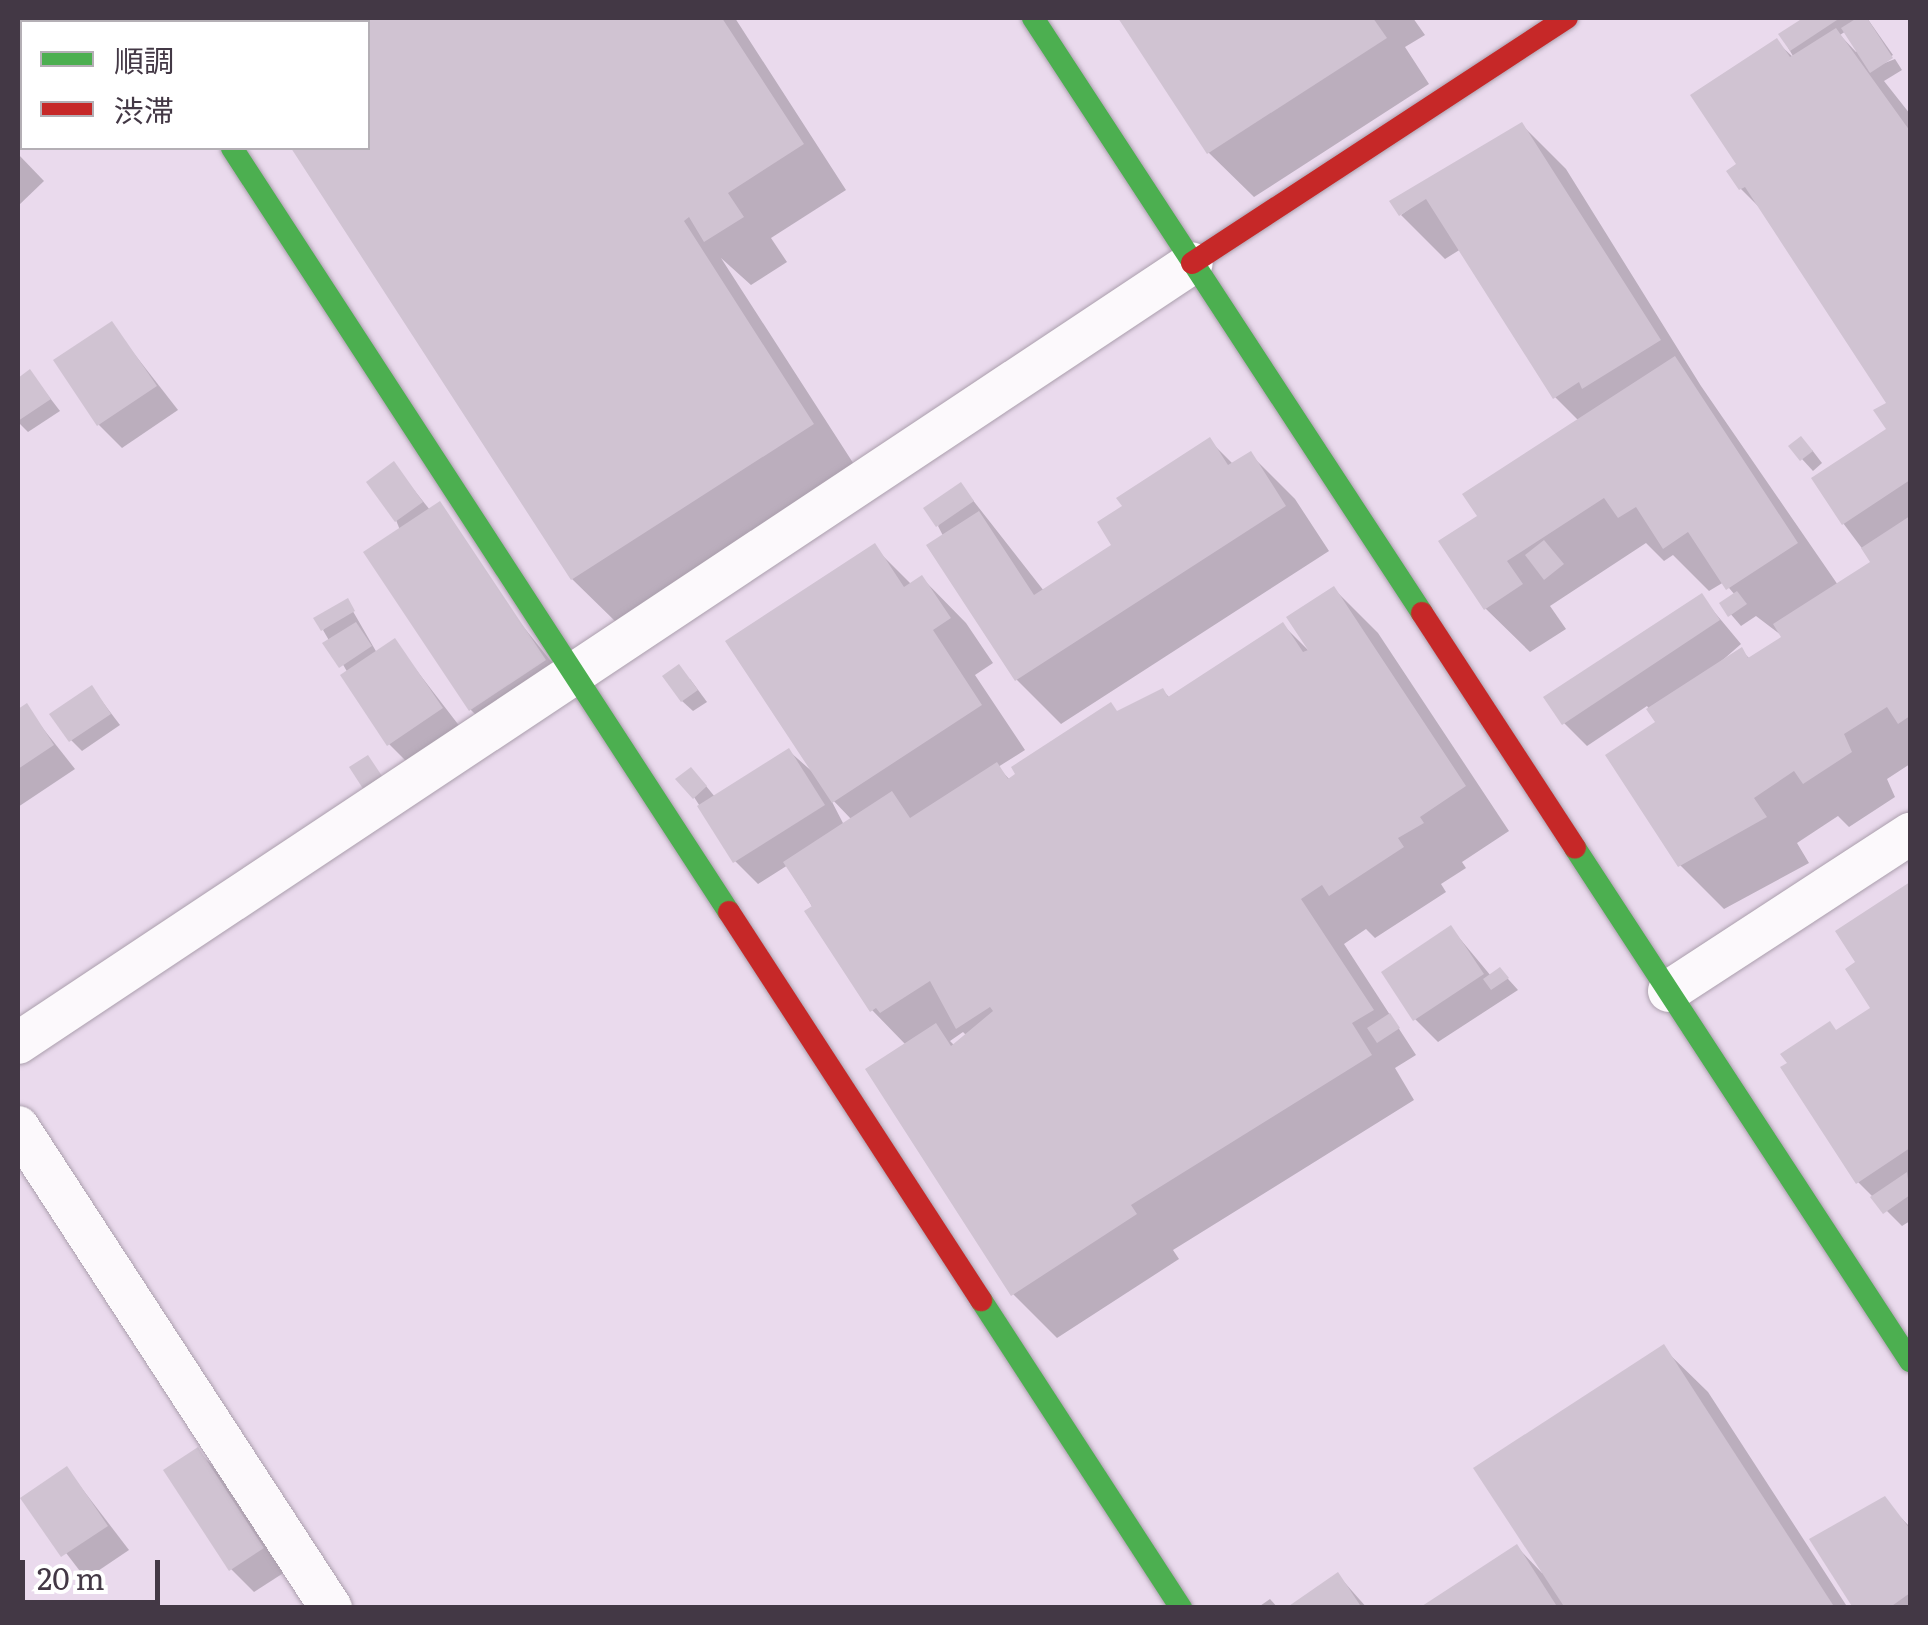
<!DOCTYPE html>
<meta charset="utf-8">
<style>
body{margin:0}
#map{position:relative;width:1928px;height:1625px;overflow:hidden;background:#eadaed;font-family:Literata,"Noto Sans JP",serif}
div>[style]{position:absolute}
[style*='--x']{left:calc(var(--x)*1px);top:calc(var(--y)*1px);width:calc(var(--w)*1px);rotate:calc(var(--a)*1deg)}
.shadow>*{inset:0;background:#0003}
.building>*{inset:0;background:#d0c3d2}
.roads{filter:drop-shadow(0 0 2px #ab9fad) drop-shadow(0 0 2px #ab9fad)}
.street>*{height:42px;margin:-21px;padding:0 21px;transform-origin:21px;border-radius:21px;background:#fcf9fc}
.fast>*{height:22px;margin:-11px;padding:0 11px;transform-origin:11px;border-radius:11px;background:#4caf50}
.jam>*{height:22px;margin:-11px;padding:0 11px;transform-origin:11px;border-radius:11px;background:#c62828}
span{translate:-50% -50%;white-space:nowrap;text-align:center;line-height:1.15;-webkit-text-stroke:10px #fff;paint-order:stroke}
.frame{position:absolute;inset:0;border:20px solid #433845;pointer-events:none}
.legend{position:absolute;left:20px;top:20px;width:350px;height:130px;box-sizing:border-box;background:#fff;border:2px solid #b4afb5;margin:0;padding:12px 18px;list-style:none;font-size:30px;color:#433845}
.legend li{display:flex;align-items:center;gap:20px;height:50px}
.legend b{width:50px;border:2px solid #b4afb5}
.scale{position:absolute;left:20px;top:1560px;width:140px;height:45px;box-sizing:border-box;border:5px solid #433845;border-top:0;padding-left:12px;font-size:30px;line-height:35px;white-space:nowrap;color:#433845;-webkit-text-stroke:8px #fff;paint-order:stroke}
</style>
<div id="map">
<div class="shadow">
<div style="clip-path:polygon(18px 18px,43px 22px,22px 22px,22px 86px)"></div>
<div style="clip-path:polygon(78px 18px,85px 18px,90px 22px,71px 22px)"></div>
<div style="clip-path:polygon(210px 18px,735px 18px,846px 190px,771px 238px,787px 262px,751px 285px,721px 258px,857px 469px,617px 623px,572px 579px,294px 148px,368px 148px,368px 22px)"></div>
<div style="clip-path:polygon(1121px 18px,1413px 18px,1425px 35px,1405px 47px,1429px 84px,1254px 197px,1209px 153px)"></div>
<div style="clip-path:polygon(evenodd,1807px 18px,1867px 18px,1893px 55px,1872px 68px,1895px 59px,1902px 70px,1884px 81px,1910px 114px,1910px 764px,1887px 779px,1895px 797px,1849px 827px,1838px 816px,1797px 843px,1809px 863px,1724px 909px,1680px 865px,1659px 723px,1647px 706px,1587px 746px,1564px 723px,1701px 596px,1741px 644px,1709px 672px,1741px 650px,1751px 660px,1785px 638px,1756px 616px,1741px 626px,1722px 604px,1735px 595px,1724px 582px,1709px 591px,1673px 555px,1664px 561px,1646px 543px,1550px 606px,1566px 629px,1530px 652px,1485px 608px,1480px 517px,1579px 421px,1555px 397px,1461px 249px,1445px 259px,1401px 215px,1522px 125px,1566px 169px,1701px 386px,1838px 585px,1873px 563px,1843px 523px,1890px 430px,1889px 404px,1765px 213px,1741px 189px,1739px 165px,1776px 41px,1794px 58px,1781px 35px,1807px 18px,1846px 31px,1858px 51px,1856px 52px,1840px 35px,1846px 31px)"></div>
<div style="clip-path:polygon(18px 154px,44px 181px,18px 206px)"></div>
<div style="clip-path:polygon(111px 324px,178px 410px,122px 448px,99px 425px)"></div>
<div style="clip-path:polygon(30px 372px,60px 411px,28px 432px,18px 422px,18px 381px)"></div>
<div style="clip-path:polygon(1209px 440px,1234px 465px,1250px 454px,1295px 499px,1329px 551px,1061px 724px,1017px 680px,938px 526px,961px 485px,1044px 591px,1114px 546px)"></div>
<div style="clip-path:polygon(1791px 447px,1812px 450px,1822px 463px,1813px 471px)"></div>
<div style="clip-path:polygon(394px 465px,578px 695px,505px 744px,471px 710px,396px 520px)"></div>
<div style="clip-path:polygon(evenodd,874px 547px,912px 585px,922px 578px,966px 623px,993px 663px,975px 675px,1025px 750px,998px 767px,1010px 780px,1118px 713px,1163px 691px,1170px 698px,1283px 625px,1309px 651px,1334px 589px,1378px 633px,1509px 831px,1462px 862px,1466px 868px,1441px 884px,1446px 892px,1375px 938px,1366px 929px,1344px 944px,1416px 1055px,1395px 1068px,1414px 1100px,1173px 1250px,1179px 1259px,1057px 1338px,1013px 1294px,906px 1045px,872px 1010px,788px 865px,758px 884px,735px 861px,694px 797px,702px 781px,715px 797px,789px 751px,816px 775px,874px 547px,829px 796px,852px 820px,844px 825px,829px 796px,874px 547px,963px 1032px,967px 1036px,955px 1046px,950px 1041px,963px 1032px)"></div>
<div style="clip-path:polygon(347px 601px,377px 653px,394px 641px,464px 732px,412px 767px,389px 744px,323px 630px)"></div>
<div style="clip-path:polygon(690px 679px,707px 702px,693px 711px,682px 701px)"></div>
<div style="clip-path:polygon(92px 688px,120px 725px,82px 751px,71px 740px)"></div>
<div style="clip-path:polygon(26px 707px,75px 769px,18px 807px,18px 712px)"></div>
<div style="clip-path:polygon(1910px 885px,1910px 1221px,1902px 1226px,1858px 1182px,1838px 1032px,1874px 1008px,1859px 963px,1838px 932px)"></div>
<div style="clip-path:polygon(1451px 928px,1491px 976px,1500px 970px,1518px 990px,1438px 1042px,1415px 1019px)"></div>
<div style="clip-path:polygon(1663px 1348px,1708px 1392px,1848px 1608px,1427px 1608px,1517px 1547px,1542px 1573px)"></div>
<div style="clip-path:polygon(198px 1451px,221px 1474px,285px 1572px,254px 1592px,231px 1569px)"></div>
<div style="clip-path:polygon(67px 1469px,129px 1550px,86px 1579px,24px 1498px)"></div>
<div style="clip-path:polygon(1884px 1500px,1910px 1527px,1910px 1608px,1856px 1608px)"></div>
<div style="clip-path:polygon(1338px 1575px,1367px 1608px,1291px 1608px)"></div>
<div style="clip-path:polygon(1270px 1599px,1278px 1608px,1257px 1608px)"></div>
</div>
<div class="building">
<div style="clip-path:polygon(18px 18px,35px 18px,40px 22px,22px 22px,18px 39px)"></div>
<div style="clip-path:polygon(207px 18px,722px 18px,804px 144px,728px 193px,744px 217px,704px 242px,689px 217px,684px 221px,814px 424px,571px 580px,291px 148px,368px 148px,368px 22px)"></div>
<div style="clip-path:polygon(1118px 18px,1373px 18px,1387px 38px,1207px 154px)"></div>
<div style="clip-path:polygon(1803px 18px,1840px 18px,1790px 51px,1778px 34px)"></div>
<div style="clip-path:polygon(1857px 18px,1867px 18px,1893px 58px,1870px 73px,1841px 28px)"></div>
<div style="clip-path:polygon(1836px 28px,1910px 131px,1910px 480px,1842px 525px,1811px 478px,1886px 429px,1873px 410px,1886px 403px,1745px 187px,1739px 190px,1726px 171px,1736px 164px,1690px 95px,1777px 38px,1790px 57px)"></div>
<div style="clip-path:polygon(22px 54px,22px 90px,18px 83px)"></div>
<div style="clip-path:polygon(1522px 122px,1661px 340px,1582px 389px,1579px 382px,1553px 399px,1426px 199px,1399px 216px,1389px 201px)"></div>
<div style="clip-path:polygon(112px 321px,157px 386px,97px 426px,53px 360px)"></div>
<div style="clip-path:polygon(1675px 356px,1798px 543px,1726px 590px,1688px 532px,1663px 549px,1636px 507px,1618px 518px,1604px 498px,1507px 561px,1523px 584px,1484px 610px,1438px 541px,1477px 516px,1462px 494px)"></div>
<div style="clip-path:polygon(30px 369px,51px 399px,18px 421px,18px 378px)"></div>
<div style="clip-path:polygon(1801px 436px,1813px 451px,1800px 461px,1788px 446px)"></div>
<div style="clip-path:polygon(1210px 437px,1228px 465px,1251px 451px,1286px 506px,1015px 681px,926px 545px,979px 511px,1034px 595px,1111px 545px,1097px 522px,1122px 506px,1116px 498px)"></div>
<div style="clip-path:polygon(394px 461px,423px 502px,395px 522px,366px 482px)"></div>
<div style="clip-path:polygon(961px 482px,974px 501px,936px 527px,923px 508px)"></div>
<div style="clip-path:polygon(440px 501px,546px 660px,469px 711px,363px 552px)"></div>
<div style="clip-path:polygon(1910px 516px,1910px 716px,1898px 724px,1887px 707px,1844px 734px,1852px 752px,1803px 784px,1794px 771px,1754px 798px,1767px 817px,1678px 867px,1605px 755px,1655px 722px,1646px 709px,1742px 647px,1748px 658px,1781px 637px,1773px 624px,1870px 562px,1861px 548px)"></div>
<div style="clip-path:polygon(1544px 540px,1564px 564px,1544px 580px,1525px 555px)"></div>
<div style="clip-path:polygon(875px 543px,904px 587px,922px 575px,951px 618px,933px 630px,982px 705px,832px 803px,725px 641px)"></div>
<div style="clip-path:polygon(1334px 586px,1466px 786px,1420px 817px,1424px 823px,1398px 838px,1404px 847px,1329px 896px,1322px 885px,1301px 899px,1374px 1010px,1352px 1023px,1372px 1055px,1131px 1205px,1137px 1214px,1011px 1296px,865px 1069px,936px 1023px,951px 1046px,993px 1011px,990px 1007px,956px 1029px,930px 981px,880px 1013px,876px 1008px,870px 1012px,804px 911px,812px 906px,783px 862px,892px 791px,910px 818px,997px 762px,1008px 779px,1015px 774px,1011px 767px,1111px 702px,1117px 711px,1163px 688px,1168px 697px,1283px 622px,1303px 652px,1308px 650px,1286px 617px)"></div>
<div style="clip-path:polygon(1737px 591px,1747px 604px,1728px 617px,1719px 603px)"></div>
<div style="clip-path:polygon(1702px 593px,1720px 620px,1562px 725px,1543px 697px)"></div>
<div style="clip-path:polygon(348px 598px,355px 611px,321px 631px,313px 618px)"></div>
<div style="clip-path:polygon(356px 622px,372px 646px,339px 668px,322px 643px)"></div>
<div style="clip-path:polygon(395px 638px,443px 708px,387px 746px,340px 675px)"></div>
<div style="clip-path:polygon(679px 664px,698px 690px,681px 702px,662px 676px)"></div>
<div style="clip-path:polygon(92px 685px,111px 714px,69px 742px,49px 714px)"></div>
<div style="clip-path:polygon(27px 703px,54px 745px,18px 769px,18px 709px)"></div>
<div style="clip-path:polygon(789px 748px,825px 805px,733px 863px,697px 806px)"></div>
<div style="clip-path:polygon(368px 755px,388px 785px,369px 798px,349px 767px)"></div>
<div style="clip-path:polygon(691px 767px,707px 786px,693px 799px,675px 779px)"></div>
<div style="clip-path:polygon(1910px 882px,1910px 1148px,1856px 1184px,1780px 1067px,1787px 1063px,1780px 1054px,1830px 1021px,1836px 1030px,1870px 1008px,1845px 969px,1855px 962px,1835px 931px)"></div>
<div style="clip-path:polygon(1451px 925px,1484px 974px,1413px 1021px,1381px 972px)"></div>
<div style="clip-path:polygon(1500px 967px,1509px 978px,1491px 990px,1483px 979px)"></div>
<div style="clip-path:polygon(1390px 1013px,1400px 1028px,1377px 1043px,1367px 1028px)"></div>
<div style="clip-path:polygon(1907px 1172px,1910px 1195px,1883px 1214px,1870px 1197px)"></div>
<div style="clip-path:polygon(1664px 1344px,1835px 1608px,1565px 1608px,1473px 1468px)"></div>
<div style="clip-path:polygon(198px 1447px,264px 1548px,229px 1571px,163px 1470px)"></div>
<div style="clip-path:polygon(67px 1466px,108px 1526px,61px 1557px,20px 1498px)"></div>
<div style="clip-path:polygon(1885px 1496px,1910px 1529px,1910px 1593px,1889px 1608px,1853px 1608px,1809px 1539px)"></div>
<div style="clip-path:polygon(1517px 1544px,1558px 1608px,1419px 1608px)"></div>
<div style="clip-path:polygon(1338px 1572px,1362px 1608px,1286px 1608px)"></div>
</div>
<div class="roads">
<div class="street">
<div style="--x:147;--y:18;--w:5;--a:53"></div>
<div style="--x:1669;--y:991;--w:288;--a:-33.1"></div>
<div style="--x:18;--y:1043;--w:1409;--a:-33.6"></div>
<div style="--x:18;--y:1127;--w:574;--a:56.95"></div>
</div>
<div class="fast">
<div style="--x:1033;--y:18;--w:711;--a:56.82"></div>
<div style="--x:232;--y:148;--w:911;--a:56.96"></div>
<div style="--x:1575;--y:848;--w:613;--a:56.85"></div>
<div style="--x:981;--y:1300;--w:367;--a:57"></div>
</div>
<div class="jam">
<div style="--x:1192;--y:263;--w:448;--a:-33.2"></div>
<div style="--x:1422;--y:613;--w:280;--a:56.9"></div>
<div style="--x:729;--y:912;--w:463;--a:57"></div>
</div>
</div>
<div class="frame"></div>
<ul class="legend">
<li><b style="height:12px;background:#4caf50"></b>順調</li>
<li><b style="height:12px;background:#c62828"></b>渋滞</li>
</ul>
<div class="scale">20 m</div>
</div>
